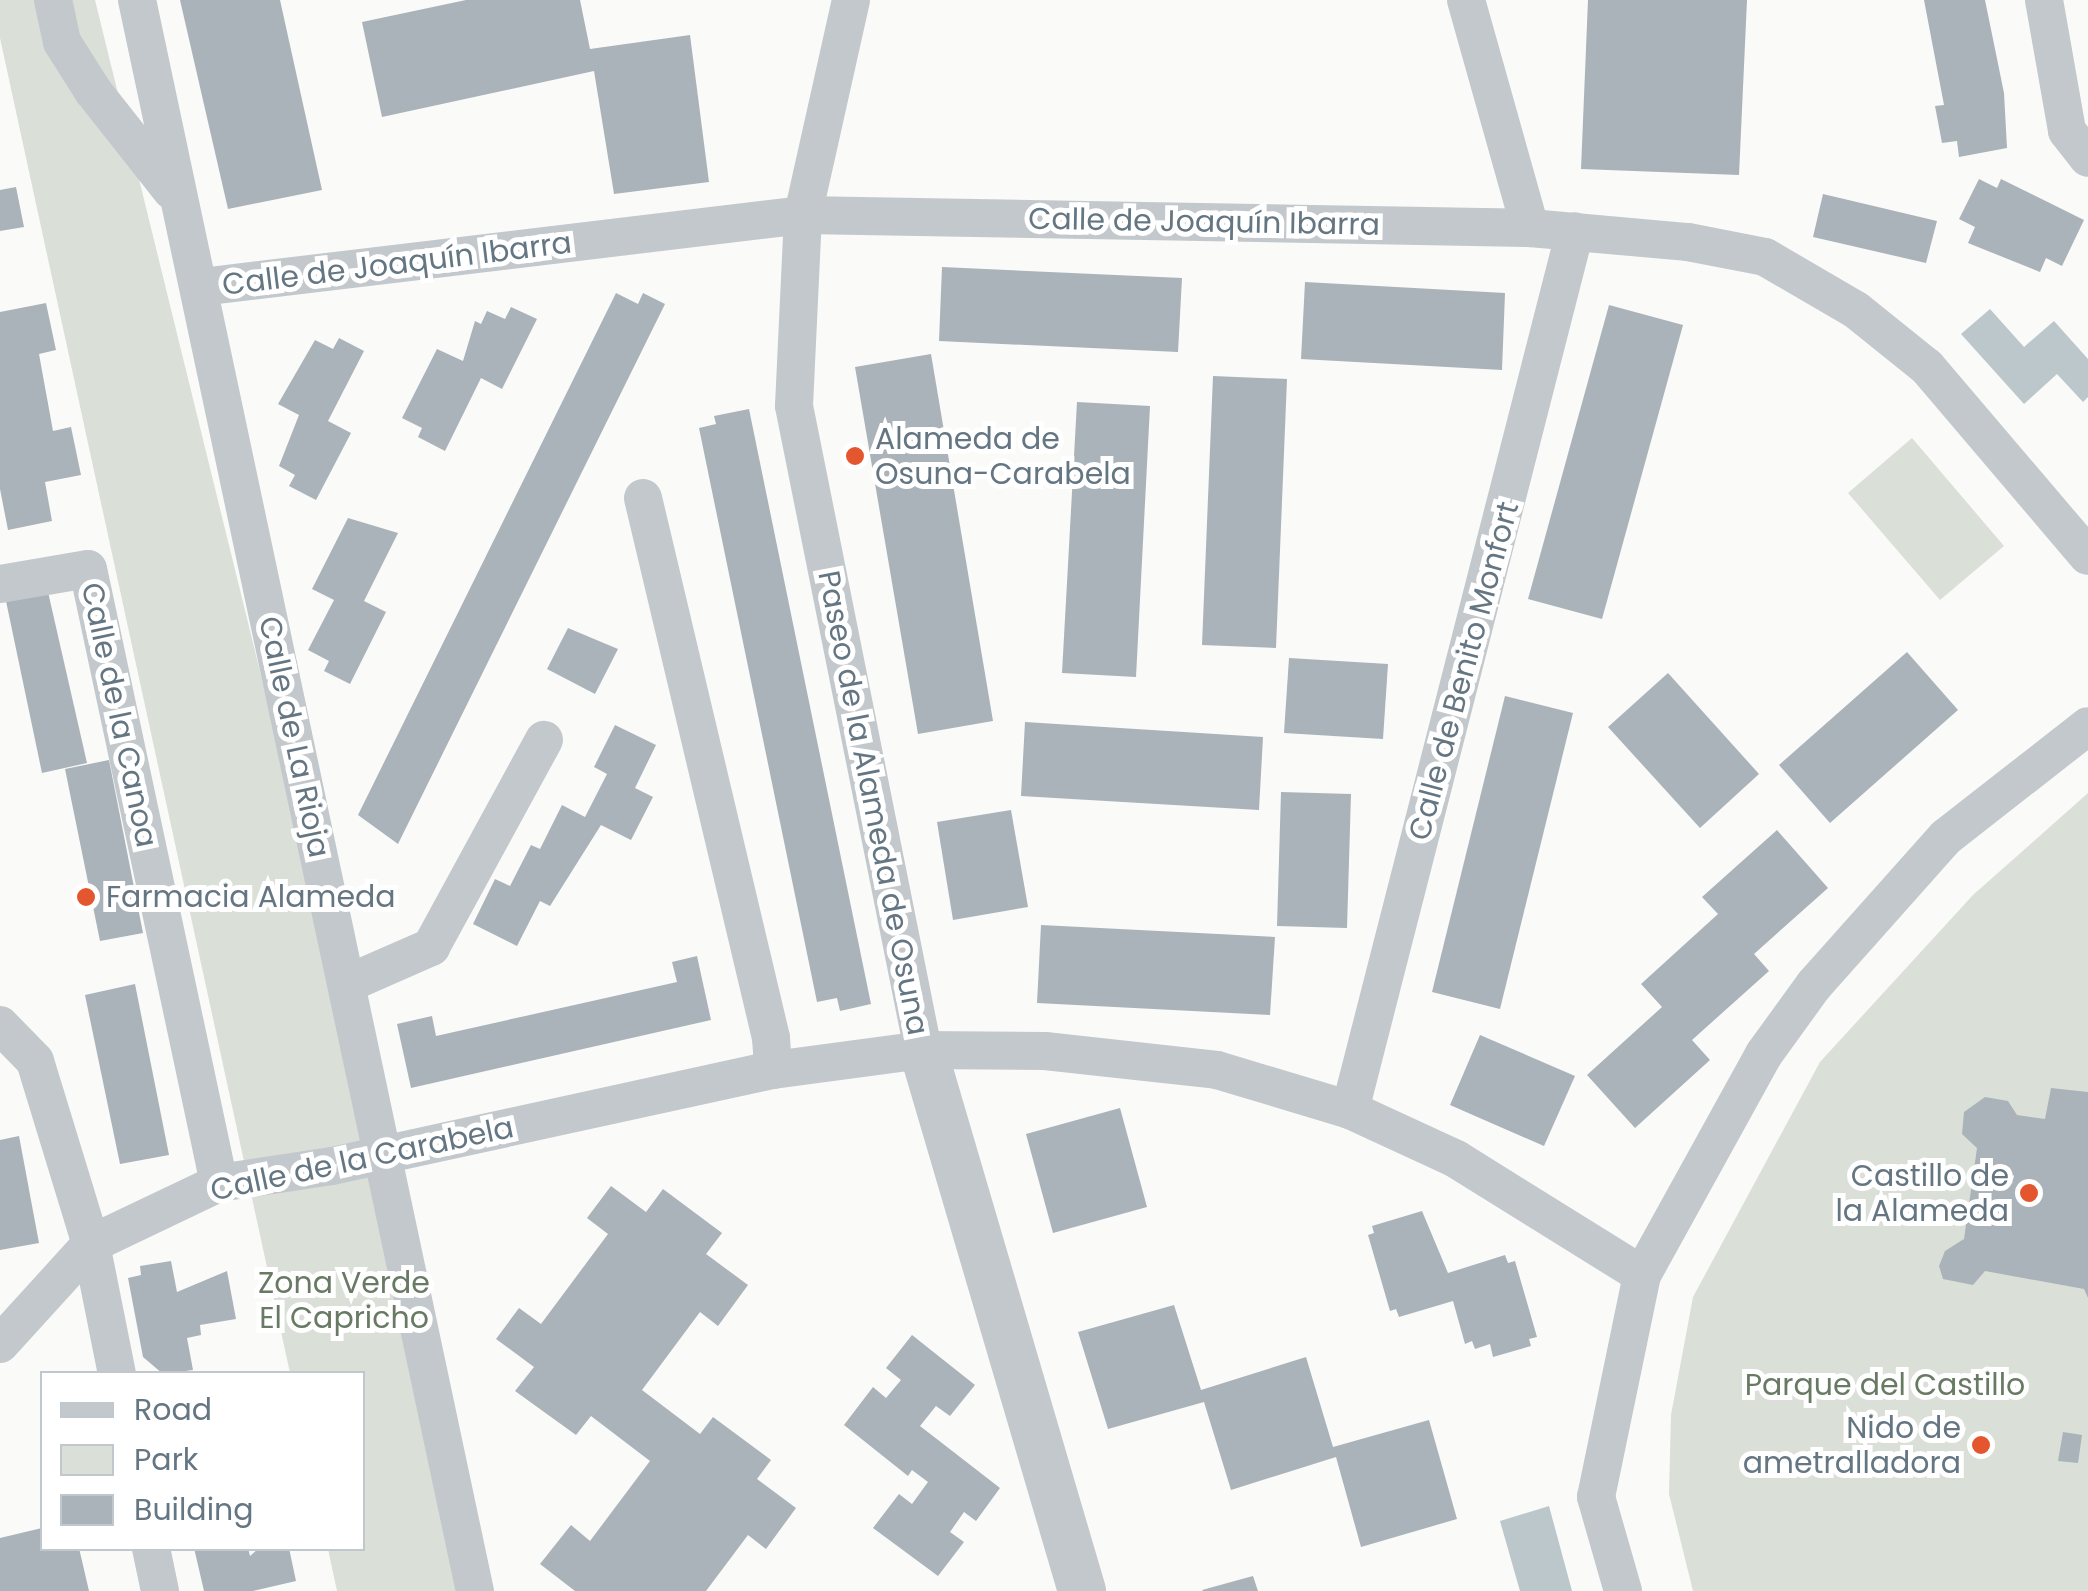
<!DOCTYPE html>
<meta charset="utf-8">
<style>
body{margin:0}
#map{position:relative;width:2088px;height:1591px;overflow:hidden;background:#fafaf8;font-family:Poppins,sans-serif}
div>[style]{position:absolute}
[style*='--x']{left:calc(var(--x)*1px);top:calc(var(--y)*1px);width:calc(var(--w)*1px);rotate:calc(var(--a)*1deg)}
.green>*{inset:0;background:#dadfd7}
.water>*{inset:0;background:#bbc7cb}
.building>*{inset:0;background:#aab3b9}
.minor>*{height:38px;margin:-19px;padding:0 19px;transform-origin:19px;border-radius:19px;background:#c3c8cc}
.tertiary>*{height:48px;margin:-24px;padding:0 24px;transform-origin:24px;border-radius:24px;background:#c3c8cc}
.dots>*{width:28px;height:28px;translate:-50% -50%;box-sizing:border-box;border:5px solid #fff;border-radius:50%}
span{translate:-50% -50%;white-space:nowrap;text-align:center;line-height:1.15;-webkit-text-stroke:10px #fff;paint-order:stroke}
.street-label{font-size:30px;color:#657683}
.poi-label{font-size:30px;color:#657683}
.left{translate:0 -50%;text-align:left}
.right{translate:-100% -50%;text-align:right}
.park-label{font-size:30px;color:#687a64}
.legend{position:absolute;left:40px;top:1371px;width:325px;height:180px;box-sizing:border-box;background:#fff;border:2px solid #c1c8cd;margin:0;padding:12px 18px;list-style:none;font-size:30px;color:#657683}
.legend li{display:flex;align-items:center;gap:20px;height:50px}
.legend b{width:50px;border:2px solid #c1c8cd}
</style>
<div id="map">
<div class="green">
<div style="clip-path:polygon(0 0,95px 0,486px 1591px,337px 1591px,328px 1549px,362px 1548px,362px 1374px,290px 1373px,0 38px)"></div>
<div style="clip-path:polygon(1912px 438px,2004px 546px,1940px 600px,1848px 493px)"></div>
<div style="clip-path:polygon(2088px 793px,2088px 1591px,1693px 1591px,1669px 1494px,1671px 1415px,1693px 1297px,1820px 1062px,1973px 895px)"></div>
</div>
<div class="water">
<div style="clip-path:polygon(1990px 309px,2024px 347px,2054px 321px,2088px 359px,2088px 397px,2083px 402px,2057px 374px,2024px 404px,1961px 334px)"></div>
<div style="clip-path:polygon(1549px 1506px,1572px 1591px,1520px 1591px,1500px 1521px)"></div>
</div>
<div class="building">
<div style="clip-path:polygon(180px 0,280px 0,322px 190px,228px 209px)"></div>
<div style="clip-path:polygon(466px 0,580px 0,590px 49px,690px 35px,709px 182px,614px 194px,594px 71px,382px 117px,362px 22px)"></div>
<div style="clip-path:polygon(1588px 0,1747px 0,1739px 175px,1581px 169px)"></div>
<div style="clip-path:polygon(1924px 0,1985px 0,2004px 93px,2007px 148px,1959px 157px,1957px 141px,1942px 143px,1935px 106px,1944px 105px)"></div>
<div style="clip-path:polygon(1979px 179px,1997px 188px,2001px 179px,2084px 220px,2062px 266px,2046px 258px,2040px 272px,1968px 243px,1975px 227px,1959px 219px)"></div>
<div style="clip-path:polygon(16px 187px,24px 227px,0 231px,0 190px)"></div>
<div style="clip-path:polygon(1823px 194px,1937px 221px,1926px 263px,1813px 237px)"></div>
<div style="clip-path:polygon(942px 267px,1182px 278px,1178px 352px,939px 341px)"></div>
<div style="clip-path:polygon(1305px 282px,1505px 293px,1502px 370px,1301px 359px)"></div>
<div style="clip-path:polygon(616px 293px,638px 304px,643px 293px,665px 304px,398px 844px,358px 815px)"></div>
<div style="clip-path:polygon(46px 303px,56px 350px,39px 354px,53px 431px,71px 427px,81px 475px,45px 482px,52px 521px,8px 530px,0 489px,0 312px)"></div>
<div style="clip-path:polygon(1609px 305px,1683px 325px,1602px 619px,1528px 599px)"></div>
<div style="clip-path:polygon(511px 307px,537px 319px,502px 389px,481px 378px,445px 451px,418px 437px,422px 428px,402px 418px,437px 349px,463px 361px,475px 321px,481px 324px,487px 311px,505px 319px)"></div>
<div style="clip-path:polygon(339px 338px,364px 351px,328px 421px,351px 433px,316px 500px,289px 486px,295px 475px,279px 466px,299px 415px,278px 404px,315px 340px,333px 349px)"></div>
<div style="clip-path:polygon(931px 354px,993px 721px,918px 734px,855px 367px)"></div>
<div style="clip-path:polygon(1213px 376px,1287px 379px,1276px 648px,1202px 645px)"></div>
<div style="clip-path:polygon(1077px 402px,1150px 406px,1136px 677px,1062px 673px)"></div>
<div style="clip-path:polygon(749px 409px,871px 1004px,840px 1011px,837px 998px,817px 1002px,699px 428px,716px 424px,714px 416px)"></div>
<div style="clip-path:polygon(348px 518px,398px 533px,364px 601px,386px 612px,350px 684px,324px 671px,329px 661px,308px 650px,334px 600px,312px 589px)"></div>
<div style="clip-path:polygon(48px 592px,87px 763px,42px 773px,6px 601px)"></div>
<div style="clip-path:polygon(568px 628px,618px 649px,595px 694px,547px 669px)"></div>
<div style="clip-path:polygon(1907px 652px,1958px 710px,1830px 823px,1779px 765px)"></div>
<div style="clip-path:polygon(1289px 658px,1388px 664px,1383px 739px,1284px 733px)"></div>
<div style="clip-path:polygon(1668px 673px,1759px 774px,1700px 828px,1608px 727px)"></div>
<div style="clip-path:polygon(1505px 696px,1573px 713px,1500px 1009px,1432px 992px)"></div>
<div style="clip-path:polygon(1025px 722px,1263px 737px,1259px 810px,1021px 796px)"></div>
<div style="clip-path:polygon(615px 725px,656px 745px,635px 788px,653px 797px,631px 840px,601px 825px,550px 906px,540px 901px,517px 946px,473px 924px,495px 879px,510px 886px,531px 845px,540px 849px,562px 805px,585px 817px,607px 774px,594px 767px)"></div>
<div style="clip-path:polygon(109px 760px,143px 933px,100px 941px,65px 769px)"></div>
<div style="clip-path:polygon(1281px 792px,1351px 794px,1347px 928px,1277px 926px)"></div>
<div style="clip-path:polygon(1011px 810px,1028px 907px,953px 920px,937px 822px)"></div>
<div style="clip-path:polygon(1777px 830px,1828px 888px,1754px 954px,1769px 971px,1692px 1040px,1710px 1060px,1635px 1128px,1587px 1075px,1662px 1007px,1641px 984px,1718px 914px,1702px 897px)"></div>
<div style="clip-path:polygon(1041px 925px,1275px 937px,1270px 1015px,1037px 1003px)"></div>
<div style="clip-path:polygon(697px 956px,711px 1020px,411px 1088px,397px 1024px,432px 1016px,436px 1036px,677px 982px,672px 962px)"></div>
<div style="clip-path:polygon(135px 984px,169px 1155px,120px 1164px,85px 995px)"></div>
<div style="clip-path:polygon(1480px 1035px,1575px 1076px,1544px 1146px,1450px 1105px)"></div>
<div style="clip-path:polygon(2051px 1088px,2088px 1092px,2088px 1298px,2084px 1289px,1985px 1271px,1973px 1285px,1943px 1279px,1939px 1266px,1945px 1251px,1964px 1239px,1977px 1148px,1962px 1134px,1964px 1112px,1985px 1097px,2008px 1101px,2017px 1115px,2045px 1119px)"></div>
<div style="clip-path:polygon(1120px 1108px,1147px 1207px,1053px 1233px,1026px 1134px)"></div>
<div style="clip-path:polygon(19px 1136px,39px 1243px,0 1250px,0 1140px)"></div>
<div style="clip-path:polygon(611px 1186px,646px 1212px,663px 1189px,722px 1233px,706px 1254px,748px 1285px,718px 1326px,700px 1312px,642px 1390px,700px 1434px,713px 1417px,771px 1460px,757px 1479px,796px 1508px,766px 1549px,748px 1535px,706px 1591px,575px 1591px,540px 1564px,571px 1525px,590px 1541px,650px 1461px,591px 1416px,576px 1435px,515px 1391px,534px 1367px,496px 1339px,519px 1308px,541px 1324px,608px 1234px,587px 1218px)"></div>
<div style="clip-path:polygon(1422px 1211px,1448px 1273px,1505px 1255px,1508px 1263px,1515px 1261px,1537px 1337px,1529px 1339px,1531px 1346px,1493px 1357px,1490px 1344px,1475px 1349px,1472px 1341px,1465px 1344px,1453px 1301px,1399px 1317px,1396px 1309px,1390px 1311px,1368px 1235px,1374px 1233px,1372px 1226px)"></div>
<div style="clip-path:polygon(171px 1261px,177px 1292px,227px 1271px,236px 1319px,200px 1325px,201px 1335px,187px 1338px,193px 1370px,163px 1374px,143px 1357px,128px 1278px,141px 1275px,140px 1266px)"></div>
<div style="clip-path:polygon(1174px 1305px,1201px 1390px,1306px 1357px,1333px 1447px,1429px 1420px,1457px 1519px,1361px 1547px,1336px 1457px,1231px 1490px,1204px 1402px,1108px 1429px,1078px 1332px)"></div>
<div style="clip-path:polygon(912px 1335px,975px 1385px,950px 1416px,936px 1406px,920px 1426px,1000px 1488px,976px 1521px,964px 1512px,950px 1532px,964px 1542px,938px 1576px,873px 1528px,899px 1494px,912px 1504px,928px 1482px,912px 1470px,908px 1476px,844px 1425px,873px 1387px,886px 1398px,901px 1380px,886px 1368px)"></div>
<div style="clip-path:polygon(2063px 1432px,2082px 1435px,2078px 1463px,2058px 1461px)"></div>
<div style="clip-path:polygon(1989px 1434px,1992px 1454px,1973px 1456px,1970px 1437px)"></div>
<div style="clip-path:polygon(42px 1528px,42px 1548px,79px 1548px,89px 1591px,0 1591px,0 1538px)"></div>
<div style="clip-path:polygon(194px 1548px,248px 1548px,250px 1556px,259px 1548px,289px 1548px,296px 1581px,253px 1591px,204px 1591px)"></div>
<div style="clip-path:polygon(1253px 1576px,1258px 1591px,1203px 1591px,1202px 1590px)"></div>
</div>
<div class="minor">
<div style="--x:53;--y:0;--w:43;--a:77.9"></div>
<div style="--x:62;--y:42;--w:58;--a:57.7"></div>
<div style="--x:93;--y:91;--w:127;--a:51.7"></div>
<div style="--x:137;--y:0;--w:1627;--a:78.01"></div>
<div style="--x:851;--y:0;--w:220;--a:102.6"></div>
<div style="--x:803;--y:215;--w:191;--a:92.7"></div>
<div style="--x:794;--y:406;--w:657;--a:78.67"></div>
<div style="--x:1466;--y:0;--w:237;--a:74.3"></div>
<div style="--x:2044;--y:0;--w:133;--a:80"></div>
<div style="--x:2067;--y:131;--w:34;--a:52"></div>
<div style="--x:201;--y:287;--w:606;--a:-6.82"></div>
<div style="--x:803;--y:215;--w:727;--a:1.02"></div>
<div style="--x:1530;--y:228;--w:159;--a:5.1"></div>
<div style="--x:1688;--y:242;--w:78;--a:11"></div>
<div style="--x:1765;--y:257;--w:105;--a:30.2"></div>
<div style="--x:1856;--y:310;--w:91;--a:38.8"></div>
<div style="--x:1927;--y:367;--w:248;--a:49.6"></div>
<div style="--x:643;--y:498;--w:555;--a:76.66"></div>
<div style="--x:771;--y:1038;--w:32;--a:86"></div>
<div style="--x:0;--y:584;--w:89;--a:-9.7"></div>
<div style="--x:88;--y:569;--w:628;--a:77.96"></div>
<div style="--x:349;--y:983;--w:90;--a:-23.7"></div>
<div style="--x:431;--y:947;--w:236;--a:-61.4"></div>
<div style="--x:0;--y:1025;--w:50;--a:45.8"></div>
<div style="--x:35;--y:1061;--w:191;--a:73"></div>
<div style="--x:91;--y:1244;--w:133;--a:78.7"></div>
<div style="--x:1350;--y:1110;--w:907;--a:-75.64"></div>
<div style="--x:0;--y:1344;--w:135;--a:-47.7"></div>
<div style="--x:91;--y:1244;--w:142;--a:-25.5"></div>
<div style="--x:219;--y:1183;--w:114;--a:-8.6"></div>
<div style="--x:332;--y:1166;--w:451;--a:-12.3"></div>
<div style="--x:773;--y:1070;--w:151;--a:-7.6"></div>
<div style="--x:923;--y:1050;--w:122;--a:0.5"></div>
<div style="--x:1045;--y:1051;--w:173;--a:6.3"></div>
<div style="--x:1217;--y:1070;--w:139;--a:16.7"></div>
<div style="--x:1350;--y:1110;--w:117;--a:24.8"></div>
<div style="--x:1456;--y:1159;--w:219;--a:31.9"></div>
<div style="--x:151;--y:1548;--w:44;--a:78.2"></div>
<div style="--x:1623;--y:1591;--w:98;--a:-106"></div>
<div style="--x:1596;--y:1497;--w:227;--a:-78.3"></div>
<div style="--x:1642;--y:1275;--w:252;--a:-61.1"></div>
<div style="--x:1764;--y:1054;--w:85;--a:-54.1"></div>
<div style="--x:1814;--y:985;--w:198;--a:-48.3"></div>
<div style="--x:1946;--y:837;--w:180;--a:-38"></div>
</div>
<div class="tertiary">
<div style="--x:923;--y:1050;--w:564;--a:73.62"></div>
</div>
<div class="dots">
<div style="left:855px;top:456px;background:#e4572e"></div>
<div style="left:86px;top:897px;background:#e4572e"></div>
<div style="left:2029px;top:1193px;background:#e4572e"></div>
<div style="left:1981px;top:1445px;background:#e4572e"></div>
</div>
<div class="street-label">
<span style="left:1204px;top:222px;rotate:1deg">Calle de Joaquín Ibarra</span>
<span style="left:397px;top:264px;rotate:-7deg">Calle de Joaquín Ibarra</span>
<span style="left:1464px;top:671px;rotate:-75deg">Calle de Benito Monfort</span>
<span style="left:119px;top:715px;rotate:78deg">Calle de la Canoa</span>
<span style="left:294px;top:737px;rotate:78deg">Calle de La Rioja</span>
<span style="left:873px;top:803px;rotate:79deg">Paseo de la Alameda de Osuna</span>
<span style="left:362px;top:1159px;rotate:-12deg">Calle de la Carabela</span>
</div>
<div class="poi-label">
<span class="left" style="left:875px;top:456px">Alameda de<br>Osuna-Carabela</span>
<span class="left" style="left:106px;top:897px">Farmacia Alameda</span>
<span class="right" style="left:2009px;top:1193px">Castillo de<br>la Alameda</span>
<span class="right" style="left:1961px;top:1445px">Nido de<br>ametralladora</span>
</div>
<div class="park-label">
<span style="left:344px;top:1300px">Zona Verde<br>El Capricho</span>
<span style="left:1885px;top:1385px">Parque del Castillo</span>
</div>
<ul class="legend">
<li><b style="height:12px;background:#c3c8cc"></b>Road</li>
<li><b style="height:28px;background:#dadfd7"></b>Park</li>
<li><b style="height:28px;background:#aab3b9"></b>Building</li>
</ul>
</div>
